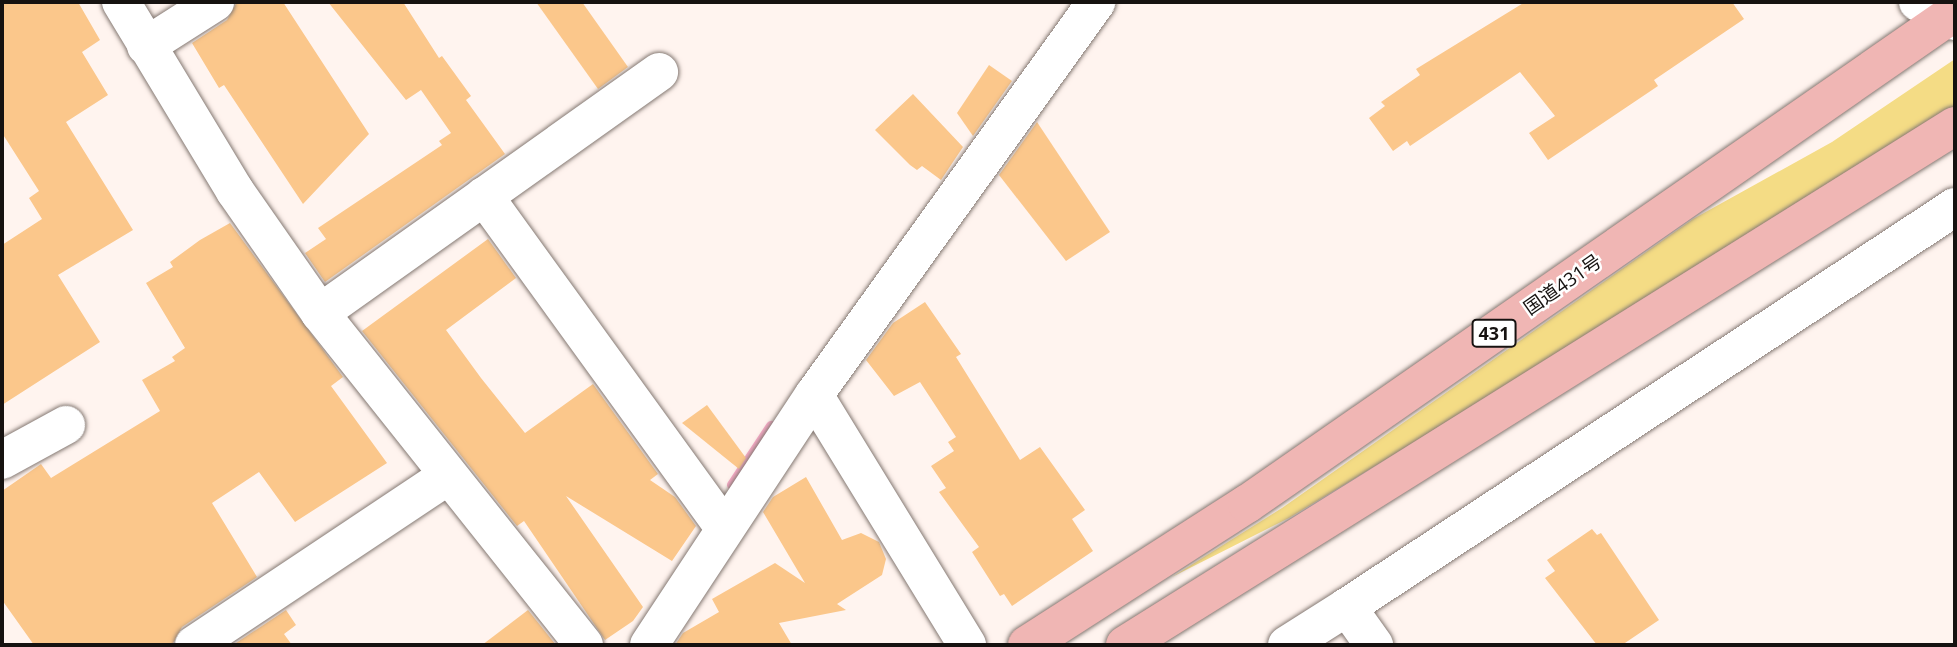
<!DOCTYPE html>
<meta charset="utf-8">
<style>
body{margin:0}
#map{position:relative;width:1957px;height:647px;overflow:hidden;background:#fff4ef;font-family:"Open Sans","Noto Sans JP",sans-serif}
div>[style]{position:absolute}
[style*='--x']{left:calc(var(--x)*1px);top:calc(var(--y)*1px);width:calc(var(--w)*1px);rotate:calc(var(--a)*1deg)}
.green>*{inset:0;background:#f4dc85}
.stream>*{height:10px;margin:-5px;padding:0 5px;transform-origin:5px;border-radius:5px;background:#f6a9c5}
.building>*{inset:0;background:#fbc78b}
.roads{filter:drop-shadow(0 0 2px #857973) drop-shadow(0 0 2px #857973)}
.minor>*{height:38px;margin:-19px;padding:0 19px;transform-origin:19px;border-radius:19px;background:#fff}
.highway>*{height:38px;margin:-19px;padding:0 19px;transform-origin:19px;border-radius:19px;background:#f0b6b4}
span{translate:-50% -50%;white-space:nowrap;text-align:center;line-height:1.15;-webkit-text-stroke:5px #fff;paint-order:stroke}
.shield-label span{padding:2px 5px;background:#fff;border:2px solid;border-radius:5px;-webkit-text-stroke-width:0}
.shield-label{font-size:18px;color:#161210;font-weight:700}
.street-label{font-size:19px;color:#161210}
.frame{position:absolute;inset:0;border:4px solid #161210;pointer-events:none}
</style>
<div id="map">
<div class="green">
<div style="clip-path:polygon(1955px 59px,1955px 106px,1395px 454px,1289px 518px,1172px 577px,1282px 508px,1693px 219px,1832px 142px)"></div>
</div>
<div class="stream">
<div style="--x:732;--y:485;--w:71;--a:-56.5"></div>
</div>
<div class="building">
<div style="clip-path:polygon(2px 2px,78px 2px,100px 40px,82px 52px,108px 95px,66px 122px,133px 230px,58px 275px,100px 342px,2px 405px,2px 245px,42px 219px,29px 198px,39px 191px,2px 133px)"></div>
<div style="clip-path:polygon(237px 2px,283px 2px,369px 134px,303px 204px,224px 85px,219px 88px,192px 43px,227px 20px)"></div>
<div style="clip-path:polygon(328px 2px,403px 2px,439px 58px,442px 56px,471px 96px,466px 100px,505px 154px,325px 282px,305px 253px,326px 239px,318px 228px,442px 145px,439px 141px,451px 133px,421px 90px,406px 100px)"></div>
<div style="clip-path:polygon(536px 2px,582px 2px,628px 67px,598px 89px)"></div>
<div style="clip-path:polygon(1525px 2px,1732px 2px,1744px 19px,1654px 80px,1658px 86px,1548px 160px,1529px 133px,1555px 116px,1520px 72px,1410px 146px,1407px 141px,1393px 151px,1369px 118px,1385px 106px,1381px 102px,1420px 75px,1416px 69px)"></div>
<div style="clip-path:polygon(989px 65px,1012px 81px,973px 136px,957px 113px)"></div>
<div style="clip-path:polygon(913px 94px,963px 147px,941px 180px,922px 166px,917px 170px,910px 165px,875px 130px)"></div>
<div style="clip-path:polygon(1037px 122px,1110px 232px,1066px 261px,999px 175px)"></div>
<div style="clip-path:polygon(230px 223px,343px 377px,331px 386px,387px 463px,295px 522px,259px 472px,212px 503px,257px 577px,182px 627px,172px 645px,34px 645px,2px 600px,2px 491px,41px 464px,51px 478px,160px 411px,142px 380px,175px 361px,172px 357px,185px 348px,146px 283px,173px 267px,170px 262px,200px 240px)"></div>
<div style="clip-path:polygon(488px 239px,516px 278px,446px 330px,481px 378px,525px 433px,593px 384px,658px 474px,650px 480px,675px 497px,696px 526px,672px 561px,566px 496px,643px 607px,633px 621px,605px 640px,524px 521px,517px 526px,362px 331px)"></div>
<div style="clip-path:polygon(925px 302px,961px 354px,956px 357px,1020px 460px,1040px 447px,1085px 510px,1072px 519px,1093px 551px,1012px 606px,1004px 594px,1000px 596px,972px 552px,979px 547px,939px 492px,946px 488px,931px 466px,954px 451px,948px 442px,956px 437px,920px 382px,894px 396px,866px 360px,893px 323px)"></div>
<div style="clip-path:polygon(707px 405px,746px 458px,739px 469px,682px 423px)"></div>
<div style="clip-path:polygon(806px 477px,842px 540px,861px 533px,879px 542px,886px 559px,882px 575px,837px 604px,846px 610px,779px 623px,792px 645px,675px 645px,683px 633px,719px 612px,712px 599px,775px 563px,805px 583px,763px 512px,773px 497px)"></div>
<div style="clip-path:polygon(1592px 529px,1597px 535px,1601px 533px,1659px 620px,1622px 645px,1597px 645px,1545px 578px,1555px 571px,1547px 560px)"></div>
<div style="clip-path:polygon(286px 610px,296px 625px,284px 634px,292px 645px,233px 645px)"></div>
<div style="clip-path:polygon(528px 610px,556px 645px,482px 645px)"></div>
</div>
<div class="roads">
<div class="minor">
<div style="--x:121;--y:2;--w:221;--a:58.9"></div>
<div style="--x:235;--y:191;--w:149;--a:55.1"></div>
<div style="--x:320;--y:313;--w:424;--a:51.5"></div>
<div style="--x:1918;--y:2;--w:42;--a:27.2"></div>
<div style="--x:146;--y:46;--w:82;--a:-32.5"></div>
<div style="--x:484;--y:196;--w:410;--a:54.1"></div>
<div style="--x:320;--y:313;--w:416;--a:-35.4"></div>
<div style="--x:814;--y:395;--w:293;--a:58.5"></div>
<div style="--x:2;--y:460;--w:73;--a:-28.7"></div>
<div style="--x:1347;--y:607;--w:728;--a:-33.34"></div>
<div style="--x:194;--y:645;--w:303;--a:-33.7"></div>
<div style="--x:649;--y:645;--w:300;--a:-56.6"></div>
<div style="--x:814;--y:395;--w:484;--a:-54.3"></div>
<div style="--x:1287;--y:645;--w:71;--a:-32.3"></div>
<div style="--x:1347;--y:607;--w:47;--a:54.6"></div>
</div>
<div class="highway">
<div style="--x:1027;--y:645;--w:261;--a:-32.7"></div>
<div style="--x:1247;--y:504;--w:862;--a:-34.8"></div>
<div style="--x:1125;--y:645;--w:979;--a:-32.02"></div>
</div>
</div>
<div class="shield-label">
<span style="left:1494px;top:333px">431</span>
</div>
<div class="street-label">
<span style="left:1563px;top:285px;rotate:-35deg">国道431号</span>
</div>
<div class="frame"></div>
</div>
